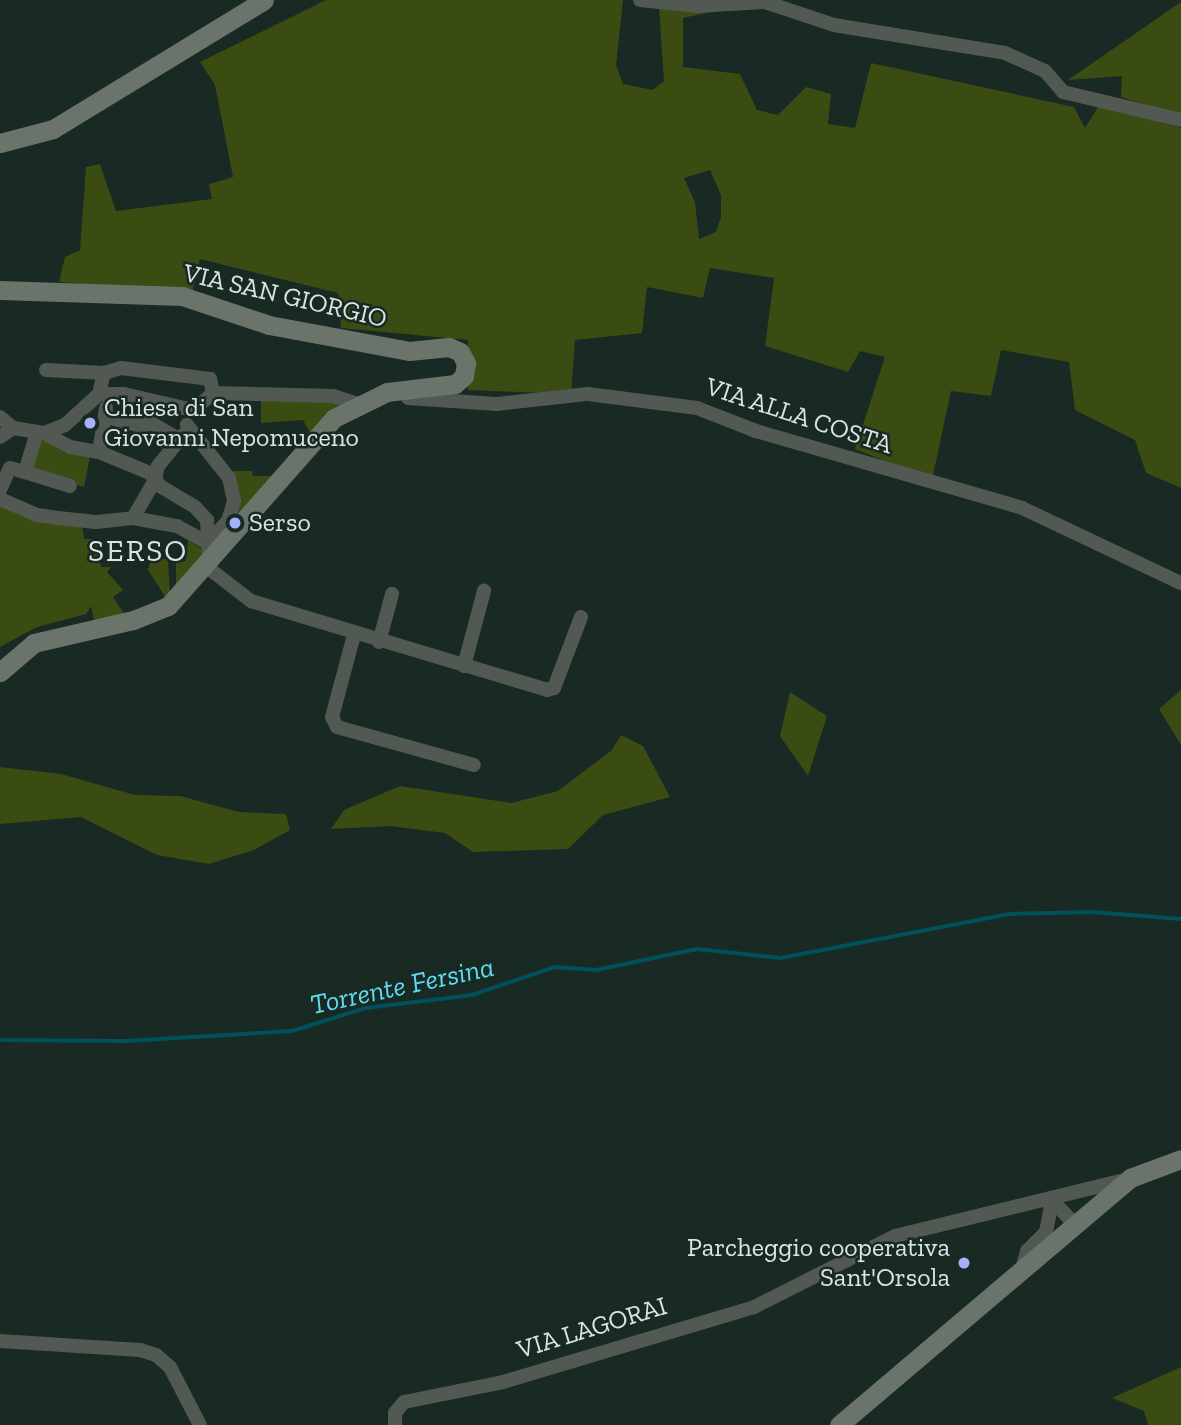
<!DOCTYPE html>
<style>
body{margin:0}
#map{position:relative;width:1181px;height:1425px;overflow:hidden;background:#192923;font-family:"Zilla Slab",serif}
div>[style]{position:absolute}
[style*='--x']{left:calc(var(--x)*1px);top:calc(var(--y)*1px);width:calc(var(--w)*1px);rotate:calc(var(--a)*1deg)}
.green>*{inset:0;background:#3a4c12}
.stream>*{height:3.5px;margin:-1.75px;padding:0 1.75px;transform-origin:1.75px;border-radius:1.75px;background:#02505b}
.street>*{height:14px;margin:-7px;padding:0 7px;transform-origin:7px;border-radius:7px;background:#525852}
.secondary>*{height:19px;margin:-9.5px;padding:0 9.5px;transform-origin:9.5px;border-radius:9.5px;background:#6b746b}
.dots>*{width:19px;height:19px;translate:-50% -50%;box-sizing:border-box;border:4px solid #192923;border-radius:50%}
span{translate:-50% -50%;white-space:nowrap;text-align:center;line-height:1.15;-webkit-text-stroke:5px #192923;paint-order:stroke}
.street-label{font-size:26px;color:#dbe5e1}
.poi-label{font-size:26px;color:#dbe5e1}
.left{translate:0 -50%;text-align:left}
.right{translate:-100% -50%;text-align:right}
.water-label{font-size:28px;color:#5edcf2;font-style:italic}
.quarter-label{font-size:30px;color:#dbe5e1;letter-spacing:2px}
</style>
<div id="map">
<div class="green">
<div style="clip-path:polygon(evenodd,326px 0,623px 0,616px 65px,623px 84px,653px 90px,664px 81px,659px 7px,632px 0,766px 0,683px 18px,683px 67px,740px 74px,757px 110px,778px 115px,806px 87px,831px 94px,828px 124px,855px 128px,871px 63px,1074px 107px,1085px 128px,1100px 104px,1181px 128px,1181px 488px,1146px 473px,1135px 440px,1075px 410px,1069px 362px,1001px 350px,991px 396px,951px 391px,932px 480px,855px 449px,885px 357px,860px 351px,848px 372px,765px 346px,774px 278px,710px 268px,703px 298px,647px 287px,642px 333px,575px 340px,571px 394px,468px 390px,468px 340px,341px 328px,338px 293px,200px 259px,192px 293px,59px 282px,65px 257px,80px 250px,86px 167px,100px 164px,116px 211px,212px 199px,209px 184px,233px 177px,215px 85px,200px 62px,326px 0,710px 170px,721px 195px,721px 217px,716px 232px,699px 239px,695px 202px,684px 178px,710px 170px)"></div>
<div style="clip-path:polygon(1181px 2px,1181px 116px,1121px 97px,1122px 76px,1068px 80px)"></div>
<div style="clip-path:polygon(261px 397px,347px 400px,311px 435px,303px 420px,261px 423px)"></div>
<div style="clip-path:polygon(36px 438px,90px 457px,84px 487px,28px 471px)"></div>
<div style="clip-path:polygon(228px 471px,252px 471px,253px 476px,277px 476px,242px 514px,235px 509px)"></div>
<div style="clip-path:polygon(0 500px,82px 525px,84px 539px,96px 539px,101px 567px,111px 567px,107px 572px,123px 590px,113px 597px,125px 615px,94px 621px,91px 606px,86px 614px,37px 627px,0 647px)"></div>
<div style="clip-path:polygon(188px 540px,202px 549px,201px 566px,176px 592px,176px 563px,186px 561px)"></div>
<div style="clip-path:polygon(151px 559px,168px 559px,170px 595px,166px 598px,148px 570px)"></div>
<div style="clip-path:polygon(1181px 690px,1181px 745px,1159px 709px)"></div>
<div style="clip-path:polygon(790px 692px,827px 716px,808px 776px,780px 736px)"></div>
<div style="clip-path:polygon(621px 735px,643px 746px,670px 797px,603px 815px,568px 849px,473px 852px,445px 833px,390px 826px,331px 829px,344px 810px,400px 786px,511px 803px,558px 791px,612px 750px)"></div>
<div style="clip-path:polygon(0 767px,61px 774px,135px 795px,180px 796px,239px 812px,286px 814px,290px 830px,254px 850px,209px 864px,157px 855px,81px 817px,0 824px)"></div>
<div style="clip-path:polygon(1181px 1367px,1181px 1425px,1148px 1425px,1144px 1411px,1112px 1398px)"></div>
</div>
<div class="stream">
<div style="--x:0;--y:1040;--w:125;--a:0.5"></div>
<div style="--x:125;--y:1041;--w:167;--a:-3.4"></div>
<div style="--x:292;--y:1031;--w:77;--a:-17.3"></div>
<div style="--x:366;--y:1008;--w:107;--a:-7"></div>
<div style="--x:472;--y:995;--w:88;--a:-18.6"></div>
<div style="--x:555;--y:967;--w:41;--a:4.2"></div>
<div style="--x:596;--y:970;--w:103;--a:-11.7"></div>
<div style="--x:697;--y:949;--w:84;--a:6.1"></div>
<div style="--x:781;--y:958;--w:232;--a:-10.9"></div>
<div style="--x:1009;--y:914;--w:84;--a:-1.4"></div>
<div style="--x:1093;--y:912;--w:88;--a:4.5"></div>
</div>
<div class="street">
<div style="--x:640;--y:0;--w:57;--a:6"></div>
<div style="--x:697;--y:6;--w:68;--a:-3.4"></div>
<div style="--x:765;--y:2;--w:73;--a:18.4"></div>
<div style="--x:834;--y:25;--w:173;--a:9.3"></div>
<div style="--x:1005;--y:53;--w:44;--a:24.2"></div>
<div style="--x:1045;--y:71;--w:28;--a:49"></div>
<div style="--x:1063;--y:92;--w:121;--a:13.3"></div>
<div style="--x:46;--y:370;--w:58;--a:3"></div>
<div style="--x:99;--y:394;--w:25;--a:0"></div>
<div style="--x:124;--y:394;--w:71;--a:13.1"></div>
<div style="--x:193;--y:410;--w:26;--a:-40"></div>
<div style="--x:213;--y:393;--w:120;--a:1.4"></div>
<div style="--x:333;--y:396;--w:25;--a:18"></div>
<div style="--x:99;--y:394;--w:22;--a:-77"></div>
<div style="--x:104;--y:373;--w:18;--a:-16"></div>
<div style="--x:121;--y:368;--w:90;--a:7"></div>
<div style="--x:210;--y:379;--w:14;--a:78"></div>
<div style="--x:408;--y:398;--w:89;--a:3.9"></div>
<div style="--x:497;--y:404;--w:92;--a:-6.3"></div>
<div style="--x:588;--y:394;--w:110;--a:7.3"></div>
<div style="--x:697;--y:408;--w:63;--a:21.3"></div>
<div style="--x:756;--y:431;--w:277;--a:16.1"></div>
<div style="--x:1022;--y:508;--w:176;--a:25.3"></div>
<div style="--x:0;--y:417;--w:17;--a:40"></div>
<div style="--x:107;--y:417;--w:38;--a:15"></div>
<div style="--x:144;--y:427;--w:7;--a:-74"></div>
<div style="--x:146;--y:420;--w:39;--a:30"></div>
<div style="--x:44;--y:433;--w:22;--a:-21"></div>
<div style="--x:65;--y:425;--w:46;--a:-42.4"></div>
<div style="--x:0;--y:437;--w:16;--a:-35"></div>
<div style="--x:13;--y:428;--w:31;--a:9"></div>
<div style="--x:44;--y:433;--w:30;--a:28"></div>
<div style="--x:70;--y:447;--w:29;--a:10"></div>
<div style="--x:99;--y:452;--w:55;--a:22.4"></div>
<div style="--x:150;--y:473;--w:16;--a:52"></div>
<div style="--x:160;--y:486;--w:41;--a:31"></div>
<div style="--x:195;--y:507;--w:18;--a:47"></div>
<div style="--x:207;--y:520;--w:43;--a:87.3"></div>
<div style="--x:99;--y:452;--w:45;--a:-81"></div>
<div style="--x:25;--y:472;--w:47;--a:17.3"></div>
<div style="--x:155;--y:480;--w:14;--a:-78"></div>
<div style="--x:158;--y:466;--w:40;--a:-51"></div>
<div style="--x:0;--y:490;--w:24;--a:-66"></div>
<div style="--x:10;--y:468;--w:16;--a:15"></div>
<div style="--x:25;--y:472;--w:42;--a:-73.3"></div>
<div style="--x:0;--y:499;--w:40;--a:23.4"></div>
<div style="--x:37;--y:515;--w:21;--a:8"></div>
<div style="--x:58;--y:518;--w:38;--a:6"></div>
<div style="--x:96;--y:522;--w:37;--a:-6"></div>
<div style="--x:133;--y:518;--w:44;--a:-59.9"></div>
<div style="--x:133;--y:518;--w:45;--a:10.3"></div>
<div style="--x:177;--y:526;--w:35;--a:29"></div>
<div style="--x:208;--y:543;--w:30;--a:-48"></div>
<div style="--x:228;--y:521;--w:21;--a:-73"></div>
<div style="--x:234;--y:501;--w:24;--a:-102"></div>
<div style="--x:229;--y:478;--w:68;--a:-128.4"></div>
<div style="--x:207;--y:567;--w:56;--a:37.7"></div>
<div style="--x:251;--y:601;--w:309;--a:16.7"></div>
<div style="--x:547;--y:690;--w:7;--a:-16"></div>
<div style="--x:554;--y:688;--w:76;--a:-69.2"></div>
<div style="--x:354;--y:635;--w:85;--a:105"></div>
<div style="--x:332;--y:717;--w:11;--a:63"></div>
<div style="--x:337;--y:727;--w:142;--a:15.5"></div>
<div style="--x:379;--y:642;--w:50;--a:-74.8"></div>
<div style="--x:464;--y:666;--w:78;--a:-75.1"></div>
<div style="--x:1052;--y:1200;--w:34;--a:47"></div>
<div style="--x:1022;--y:1269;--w:19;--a:-74"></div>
<div style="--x:1027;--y:1251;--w:27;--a:-45"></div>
<div style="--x:1046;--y:1232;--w:33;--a:-79"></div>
<div style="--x:0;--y:1341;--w:140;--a:3.7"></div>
<div style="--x:140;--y:1350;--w:17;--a:17"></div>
<div style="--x:156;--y:1355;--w:18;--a:41"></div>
<div style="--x:170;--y:1367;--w:65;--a:62.7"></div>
<div style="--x:395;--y:1425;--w:12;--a:-90"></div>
<div style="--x:395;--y:1413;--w:14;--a:-51"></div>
<div style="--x:404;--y:1402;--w:101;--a:-11.4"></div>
<div style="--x:503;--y:1382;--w:262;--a:-16.6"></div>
<div style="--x:754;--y:1307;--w:158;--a:-26.7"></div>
<div style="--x:895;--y:1236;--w:237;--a:-13.7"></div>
</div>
<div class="secondary">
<div style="--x:0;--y:143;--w:55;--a:-14.8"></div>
<div style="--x:53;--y:129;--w:247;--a:-31.4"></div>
<div style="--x:0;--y:290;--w:182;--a:1.9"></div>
<div style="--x:182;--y:296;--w:92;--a:18.4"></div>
<div style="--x:269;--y:325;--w:142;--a:10.5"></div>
<div style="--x:409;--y:351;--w:40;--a:-5.7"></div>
<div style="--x:449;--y:347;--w:12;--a:24"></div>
<div style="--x:460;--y:352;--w:13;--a:61"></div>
<div style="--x:466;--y:363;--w:13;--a:99"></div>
<div style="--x:464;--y:376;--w:12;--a:138"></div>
<div style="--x:455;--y:384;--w:68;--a:173.3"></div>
<div style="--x:387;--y:392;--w:59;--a:153.9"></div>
<div style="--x:334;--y:418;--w:251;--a:131.4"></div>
<div style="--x:168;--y:606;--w:38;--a:158"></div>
<div style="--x:133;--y:620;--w:102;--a:166.9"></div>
<div style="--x:34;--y:643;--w:45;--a:139.5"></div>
<div style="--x:839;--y:1425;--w:382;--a:-40.3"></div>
<div style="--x:1130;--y:1178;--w:54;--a:-20.4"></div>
</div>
<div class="dots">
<div style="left:90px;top:423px;background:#a4b1fc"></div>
<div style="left:235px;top:523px;background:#a4b1fc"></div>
<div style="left:964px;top:1263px;background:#a4b1fc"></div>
</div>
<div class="street-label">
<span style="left:285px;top:296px;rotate:13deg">VIA SAN GIORGIO</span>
<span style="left:799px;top:416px;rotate:18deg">VIA ALLA COSTA</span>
<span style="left:592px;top:1328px;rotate:-17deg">VIA LAGORAI</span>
</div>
<div class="poi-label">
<span class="left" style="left:104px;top:423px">Chiesa di San<br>Giovanni Nepomuceno</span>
<span class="left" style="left:249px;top:523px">Serso</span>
<span class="right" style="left:950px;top:1263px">Parcheggio cooperativa<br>Sant'Orsola</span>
</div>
<div class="water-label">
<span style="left:402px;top:986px;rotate:-12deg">Torrente Fersina</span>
</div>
<div class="quarter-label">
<span style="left:138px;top:551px">SERSO</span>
</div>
</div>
